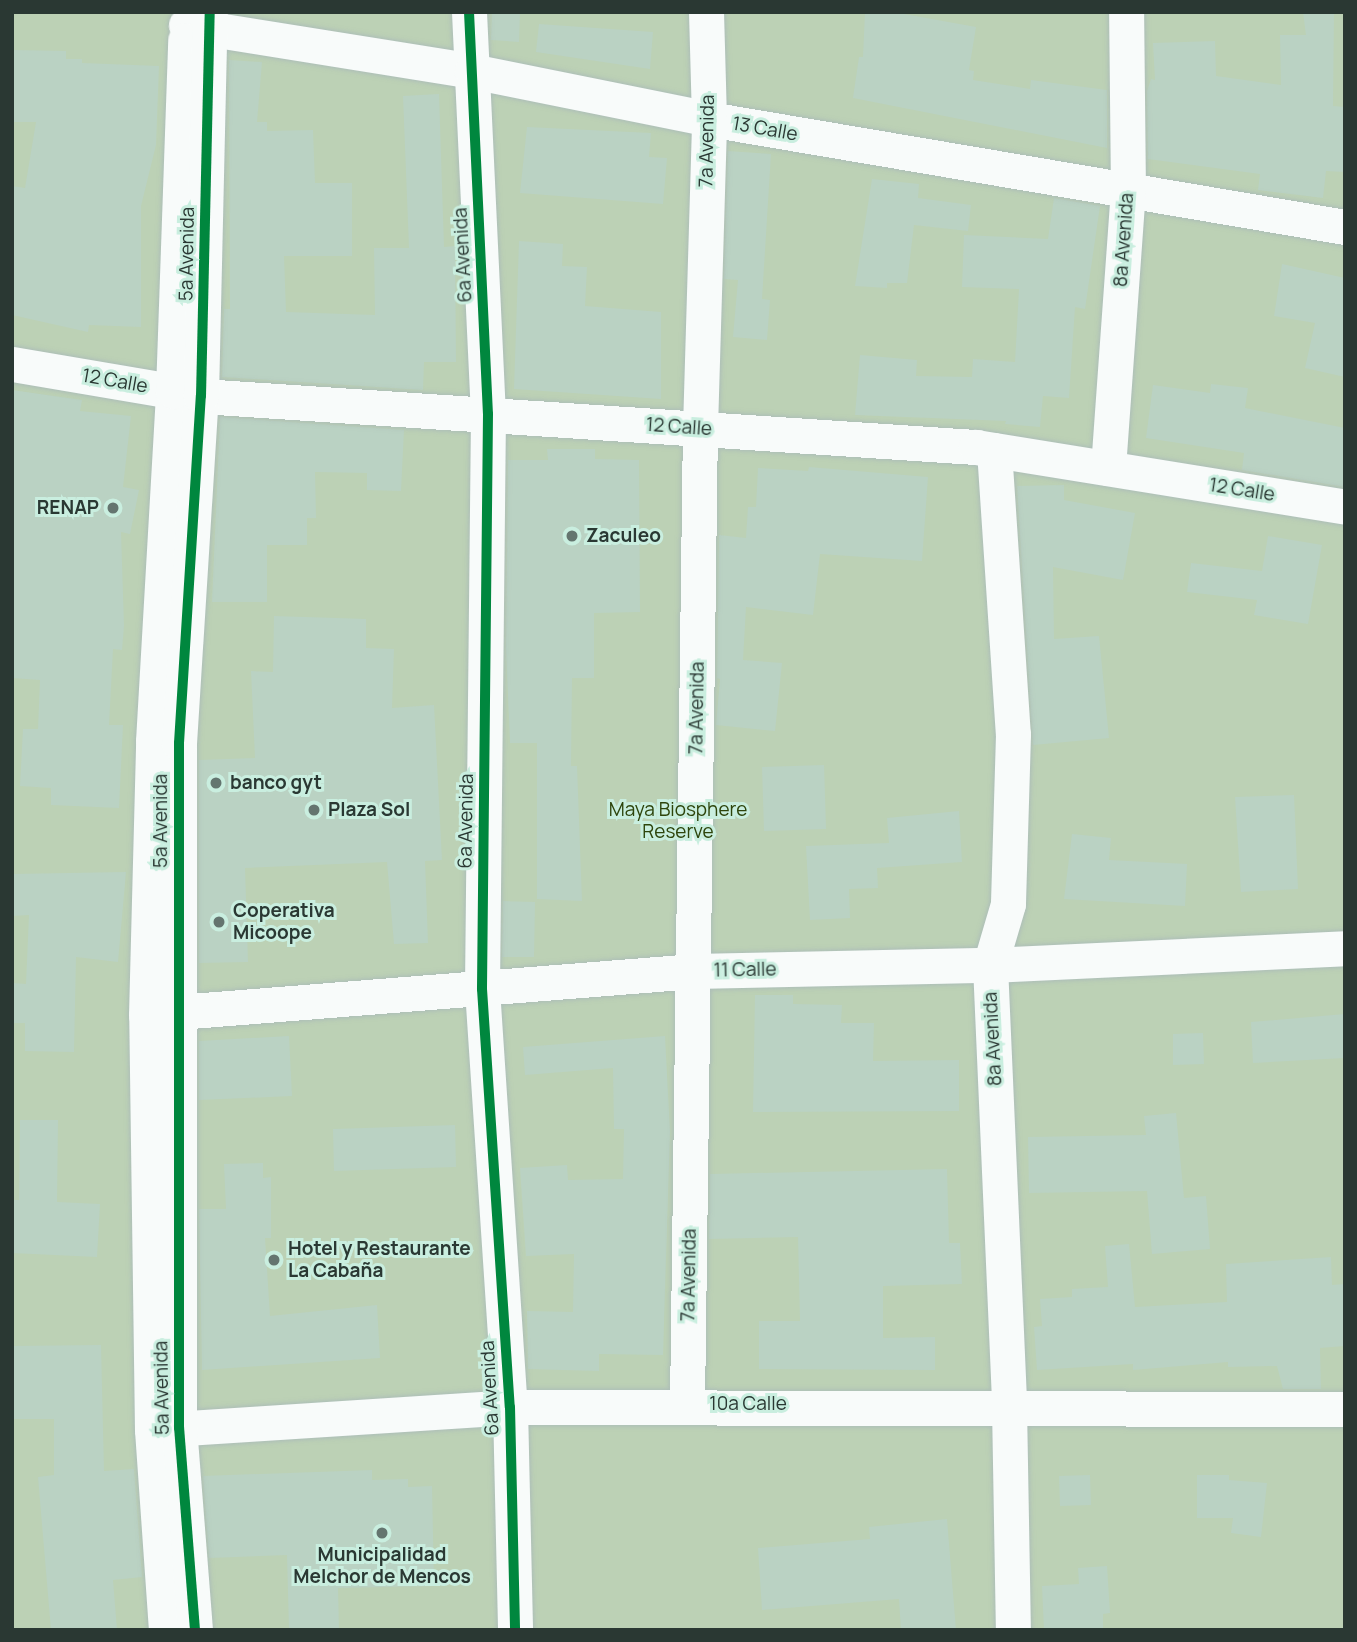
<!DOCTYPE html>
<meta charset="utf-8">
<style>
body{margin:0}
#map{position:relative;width:1357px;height:1642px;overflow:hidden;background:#d1e6de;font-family:Manrope,sans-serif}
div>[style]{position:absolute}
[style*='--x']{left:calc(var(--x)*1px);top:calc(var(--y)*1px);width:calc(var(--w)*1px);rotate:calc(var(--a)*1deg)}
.green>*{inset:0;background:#bcd1b5}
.building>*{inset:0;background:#bad2c3}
.roads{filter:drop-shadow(0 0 2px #adbeb8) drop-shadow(0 0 2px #adbeb8)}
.minor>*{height:35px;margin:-17.5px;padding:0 17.5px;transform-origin:17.5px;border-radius:17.5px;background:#f8fbfa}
.cycleway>*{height:10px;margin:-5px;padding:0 5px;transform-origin:5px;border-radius:5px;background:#00873e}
.dots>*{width:19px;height:19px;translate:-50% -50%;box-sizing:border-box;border:4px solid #c9eedf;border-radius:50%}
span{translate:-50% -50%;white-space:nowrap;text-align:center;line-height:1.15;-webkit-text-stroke:6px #c9eedf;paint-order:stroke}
.street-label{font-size:19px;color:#2a3833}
.poi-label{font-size:19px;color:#2a3833;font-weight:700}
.right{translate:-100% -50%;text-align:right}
.left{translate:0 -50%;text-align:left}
.park-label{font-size:19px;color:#2d440b}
.frame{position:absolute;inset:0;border:14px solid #2a3833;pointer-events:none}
</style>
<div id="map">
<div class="green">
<div style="clip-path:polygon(12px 12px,1345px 12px,1345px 1630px,12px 1630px)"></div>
</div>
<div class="building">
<div style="clip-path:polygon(492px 12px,520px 12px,519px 42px,491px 40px)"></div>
<div style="clip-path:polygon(865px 12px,893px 12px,976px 27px,969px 70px,974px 71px,973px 80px,1030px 89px,1031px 80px,1107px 90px,1107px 148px,853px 98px,859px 57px,863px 57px)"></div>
<div style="clip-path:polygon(1303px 12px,1334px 12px,1333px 106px,1345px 107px,1345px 172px,1326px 171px,1323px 198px,1258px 190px,1260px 174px,1148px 159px,1147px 91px,1151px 79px,1155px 80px,1153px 43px,1215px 41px,1216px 76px,1281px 85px,1280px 35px,1306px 35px)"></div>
<div style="clip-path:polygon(539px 24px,653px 32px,650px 69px,536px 52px)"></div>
<div style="clip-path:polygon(12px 50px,66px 51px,66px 59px,82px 59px,82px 63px,159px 66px,156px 145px,141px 206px,141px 327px,89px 325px,88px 332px,12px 315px,12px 186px,25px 188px,36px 122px,12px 122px)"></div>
<div style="clip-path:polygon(229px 60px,262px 62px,257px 122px,267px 122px,267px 131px,313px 130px,315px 183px,352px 183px,352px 256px,284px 256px,286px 312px,375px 315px,374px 248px,409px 248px,403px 96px,439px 94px,444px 247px,455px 246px,456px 362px,424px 362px,423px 390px,222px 377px,224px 309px,230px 309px)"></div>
<div style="clip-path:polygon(527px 127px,651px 133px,649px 157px,667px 158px,663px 204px,520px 193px)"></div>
<div style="clip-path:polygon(728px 151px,771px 154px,762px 299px,770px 300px,767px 340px,733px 337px,738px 280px,724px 279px)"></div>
<div style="clip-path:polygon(872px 179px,919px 184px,918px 198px,971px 205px,968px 231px,914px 225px,907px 283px,887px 283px,887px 288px,855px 286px)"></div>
<div style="clip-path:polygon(1054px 198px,1100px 206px,1085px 309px,1075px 307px,1069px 398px,1043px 396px,1040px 427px,1005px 424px,1006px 421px,855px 415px,860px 355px,917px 360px,916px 376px,972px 377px,973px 359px,1015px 362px,1019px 289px,962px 287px,964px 235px,1048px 239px)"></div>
<div style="clip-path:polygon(519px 241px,563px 244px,562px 266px,587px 267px,585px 306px,661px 312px,661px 399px,514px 389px)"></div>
<div style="clip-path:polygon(1282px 264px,1345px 278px,1345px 377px,1305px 368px,1315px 323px,1274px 316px)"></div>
<div style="clip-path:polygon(1211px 384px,1248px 388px,1245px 408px,1345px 428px,1345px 487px,1242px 470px,1244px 453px,1146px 438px,1153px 385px,1210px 393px)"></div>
<div style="clip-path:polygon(12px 390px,82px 400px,80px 411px,131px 416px,123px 487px,139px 490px,130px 534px,121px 532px,124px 626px,122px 650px,113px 649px,109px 725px,123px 725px,119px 808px,51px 805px,51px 788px,20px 786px,23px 729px,38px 729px,40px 680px,12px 678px)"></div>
<div style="clip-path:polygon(220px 417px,404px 430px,401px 491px,367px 490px,367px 473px,315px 472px,316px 518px,307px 518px,307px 545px,267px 545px,267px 602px,212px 602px)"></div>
<div style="clip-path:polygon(547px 449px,595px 449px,595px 459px,639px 460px,640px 612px,594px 613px,594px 678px,572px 678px,571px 766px,577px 766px,582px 901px,537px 899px,537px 743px,510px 743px,506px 648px,508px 460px,548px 460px)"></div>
<div style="clip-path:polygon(809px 467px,928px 477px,922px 561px,820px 554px,813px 615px,746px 607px,743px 660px,782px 663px,775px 731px,716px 725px,720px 679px,717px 678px,719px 535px,746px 538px,748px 507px,756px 507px,758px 468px,808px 471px)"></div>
<div style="clip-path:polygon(1064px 485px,1064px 500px,1135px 513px,1123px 580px,1053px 567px,1054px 639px,1099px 636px,1109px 738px,1033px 745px,1017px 486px)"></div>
<div style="clip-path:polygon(1268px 536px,1322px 545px,1308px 624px,1254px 615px,1257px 600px,1187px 592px,1191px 563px,1262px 571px)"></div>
<div style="clip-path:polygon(274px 616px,366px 619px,366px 648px,394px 649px,392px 708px,434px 705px,442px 860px,425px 861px,428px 943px,394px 944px,387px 862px,245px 868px,248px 962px,199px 963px,199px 760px,255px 758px,251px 671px,273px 672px)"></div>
<div style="clip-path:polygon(824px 765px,826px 829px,764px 831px,762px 767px)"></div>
<div style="clip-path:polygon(1294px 795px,1298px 889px,1241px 892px,1235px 797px)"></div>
<div style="clip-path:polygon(959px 811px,962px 862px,877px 868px,878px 888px,849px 889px,850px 918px,810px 920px,806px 846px,889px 843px,887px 818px)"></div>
<div style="clip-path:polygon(1072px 834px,1111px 838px,1109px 860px,1187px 864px,1185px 906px,1064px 899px)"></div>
<div style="clip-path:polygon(126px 872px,118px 962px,76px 957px,74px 1052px,25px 1051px,25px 1023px,12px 1023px,12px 983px,26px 984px,29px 915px,12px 916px,12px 874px)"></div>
<div style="clip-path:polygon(503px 901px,535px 902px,534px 957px,502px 957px)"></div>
<div style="clip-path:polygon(755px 995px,793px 995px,793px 1004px,842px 1005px,841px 1023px,874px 1023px,873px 1061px,959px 1060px,959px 1111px,753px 1112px)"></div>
<div style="clip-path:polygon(1345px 1014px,1345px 1058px,1253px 1063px,1251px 1022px)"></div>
<div style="clip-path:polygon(1203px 1033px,1204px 1064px,1173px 1065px,1173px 1034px)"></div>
<div style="clip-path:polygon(289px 1036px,292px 1096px,199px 1100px,199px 1041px)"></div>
<div style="clip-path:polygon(665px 1036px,670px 1132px,663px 1355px,599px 1354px,599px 1371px,528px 1369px,527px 1311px,573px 1312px,574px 1254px,526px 1256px,520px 1168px,567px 1165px,568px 1180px,623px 1179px,624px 1129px,614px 1129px,613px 1068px,525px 1075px,523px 1047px)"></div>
<div style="clip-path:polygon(1176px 1113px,1184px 1198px,1206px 1196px,1210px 1249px,1152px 1254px,1147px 1191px,1029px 1193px,1028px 1137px,1146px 1135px,1144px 1116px)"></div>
<div style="clip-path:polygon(20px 1120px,58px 1120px,57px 1202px,100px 1204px,97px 1257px,12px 1253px,12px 1200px,19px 1200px)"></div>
<div style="clip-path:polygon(455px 1125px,456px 1167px,334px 1171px,333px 1129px)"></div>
<div style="clip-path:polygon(263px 1163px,263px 1178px,271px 1177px,271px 1238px,265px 1238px,270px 1316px,377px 1305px,380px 1358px,202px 1370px,199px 1209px,226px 1209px,224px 1164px)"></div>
<div style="clip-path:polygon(947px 1169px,949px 1243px,960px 1243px,962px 1284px,883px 1286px,883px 1338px,935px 1337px,935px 1370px,759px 1369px,759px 1321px,800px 1321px,798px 1237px,709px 1239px,710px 1174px)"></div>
<div style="clip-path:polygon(1129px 1244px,1135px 1307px,1227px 1302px,1226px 1264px,1331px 1257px,1332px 1285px,1345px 1284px,1345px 1346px,1320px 1348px,1321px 1389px,1283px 1389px,1277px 1366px,1228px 1367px,1228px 1362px,1133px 1370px,1133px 1364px,1037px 1370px,1034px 1327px,1042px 1326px,1040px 1299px,1072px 1297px,1072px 1289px,1108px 1287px,1105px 1246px)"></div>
<div style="clip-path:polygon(101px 1345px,104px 1471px,134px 1469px,142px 1577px,113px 1580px,117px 1630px,51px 1630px,38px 1477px,54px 1475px,54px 1419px,12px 1419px,12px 1346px)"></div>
<div style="clip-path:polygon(372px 1470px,372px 1480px,408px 1479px,408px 1487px,432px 1486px,434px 1586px,338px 1588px,339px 1630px,289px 1630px,287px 1555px,209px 1558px,203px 1476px)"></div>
<div style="clip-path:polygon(1090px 1475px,1091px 1505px,1060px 1506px,1059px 1476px)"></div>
<div style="clip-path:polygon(1197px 1475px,1229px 1475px,1229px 1480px,1267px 1483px,1261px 1537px,1231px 1533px,1233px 1518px,1197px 1518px)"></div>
<div style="clip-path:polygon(947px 1519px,956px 1630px,901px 1630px,899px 1599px,762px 1610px,758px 1548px,870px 1539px,869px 1527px)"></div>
<div style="clip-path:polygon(1107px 1566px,1110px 1613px,1103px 1614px,1103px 1630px,1044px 1630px,1042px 1586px,1079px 1584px,1078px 1568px)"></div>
</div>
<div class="roads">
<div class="minor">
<div style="--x:469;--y:12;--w:402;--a:87.3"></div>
<div style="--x:488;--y:414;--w:575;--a:90.6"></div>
<div style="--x:482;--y:989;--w:419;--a:86.2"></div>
<div style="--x:510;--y:1407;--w:223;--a:88.7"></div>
<div style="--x:186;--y:25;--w:290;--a:9.1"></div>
<div style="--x:472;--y:71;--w:242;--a:11.4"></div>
<div style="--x:709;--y:119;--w:645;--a:9.64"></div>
<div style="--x:12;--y:364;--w:192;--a:9.6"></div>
<div style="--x:201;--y:396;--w:777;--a:3.77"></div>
<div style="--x:976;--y:447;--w:374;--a:9.2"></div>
<div style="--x:994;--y:450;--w:285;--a:86.2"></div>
<div style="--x:1013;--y:734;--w:170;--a:91.7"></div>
<div style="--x:1008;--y:904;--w:64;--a:106.4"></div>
<div style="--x:990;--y:965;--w:441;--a:87.5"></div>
<div style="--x:1009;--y:1406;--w:224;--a:89"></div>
<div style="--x:1108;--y:468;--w:277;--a:-85.9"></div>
<div style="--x:1128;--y:192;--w:180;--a:-90.6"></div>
<div style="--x:153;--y:1014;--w:543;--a:-4.54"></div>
<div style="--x:694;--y:971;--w:296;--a:-1.2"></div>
<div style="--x:990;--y:965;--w:355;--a:-2.7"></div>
<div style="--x:687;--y:1404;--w:976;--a:-89.24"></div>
<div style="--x:700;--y:428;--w:309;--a:-88.3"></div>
<div style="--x:709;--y:119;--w:107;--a:-91.6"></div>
<div style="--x:156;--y:1430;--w:355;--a:-3.7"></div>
<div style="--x:510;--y:1407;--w:835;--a:0.14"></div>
<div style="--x:166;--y:1630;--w:200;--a:-94"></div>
<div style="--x:152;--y:1430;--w:415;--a:-90.8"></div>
<div style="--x:146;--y:1015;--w:274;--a:-88.5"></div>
<div style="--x:153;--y:741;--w:351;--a:-86.7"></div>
<div style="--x:173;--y:391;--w:351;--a:-88"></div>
<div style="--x:195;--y:1630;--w:203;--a:-94.5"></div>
<div style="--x:179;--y:1428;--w:685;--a:-90"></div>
<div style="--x:179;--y:743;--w:348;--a:-86.4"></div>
<div style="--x:201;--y:396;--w:384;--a:-88.7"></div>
</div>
</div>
<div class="cycleway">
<div style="--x:469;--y:12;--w:402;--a:87.3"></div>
<div style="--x:488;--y:414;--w:575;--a:90.6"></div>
<div style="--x:482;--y:989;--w:419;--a:86.2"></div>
<div style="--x:510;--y:1407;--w:223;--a:88.7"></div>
<div style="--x:195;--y:1630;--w:203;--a:-94.5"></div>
<div style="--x:179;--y:1428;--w:685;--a:-90"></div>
<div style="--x:179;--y:743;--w:348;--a:-86.4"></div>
<div style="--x:201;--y:396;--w:384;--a:-88.7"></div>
</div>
<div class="dots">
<div style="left:113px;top:508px;background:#64756f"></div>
<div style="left:572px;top:536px;background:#64756f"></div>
<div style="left:216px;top:783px;background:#64756f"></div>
<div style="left:314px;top:810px;background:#64756f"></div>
<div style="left:219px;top:922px;background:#64756f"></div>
<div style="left:274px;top:1260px;background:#64756f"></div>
<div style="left:382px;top:1533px;background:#64756f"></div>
</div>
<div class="street-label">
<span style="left:765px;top:129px;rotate:10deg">13 Calle</span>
<span style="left:707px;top:141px;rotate:-89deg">7a Avenida</span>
<span style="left:1124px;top:240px;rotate:-86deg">8a Avenida</span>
<span style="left:187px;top:254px;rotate:-89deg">5a Avenida</span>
<span style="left:463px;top:255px;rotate:-93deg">6a Avenida</span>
<span style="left:115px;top:381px;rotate:10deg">12 Calle</span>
<span style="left:679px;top:427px;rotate:4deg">12 Calle</span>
<span style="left:1242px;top:490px;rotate:9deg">12 Calle</span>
<span style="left:697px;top:708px;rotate:-89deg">7a Avenida</span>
<span style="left:161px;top:821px;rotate:-90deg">5a Avenida</span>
<span style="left:466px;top:821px;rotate:-89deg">6a Avenida</span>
<span style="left:745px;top:970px;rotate:-1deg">11 Calle</span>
<span style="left:993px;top:1039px;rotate:-93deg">8a Avenida</span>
<span style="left:689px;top:1275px;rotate:-89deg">7a Avenida</span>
<span style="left:162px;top:1388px;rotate:-91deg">5a Avenida</span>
<span style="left:490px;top:1388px;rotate:-93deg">6a Avenida</span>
<span style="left:748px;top:1404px">10a Calle</span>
</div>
<div class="poi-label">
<span class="right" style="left:99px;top:508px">RENAP</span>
<span class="left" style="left:586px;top:536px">Zaculeo</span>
<span class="left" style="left:230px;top:783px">banco gyt</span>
<span class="left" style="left:328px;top:810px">Plaza Sol</span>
<span class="left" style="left:233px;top:922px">Coperativa<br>Micoope</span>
<span class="left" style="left:288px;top:1260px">Hotel y Restaurante<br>La Cabaña</span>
<span style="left:382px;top:1566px">Municipalidad<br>Melchor de Mencos</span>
</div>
<div class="park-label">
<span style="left:678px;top:821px">Maya Biosphere<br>Reserve</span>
</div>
<div class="frame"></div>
</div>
